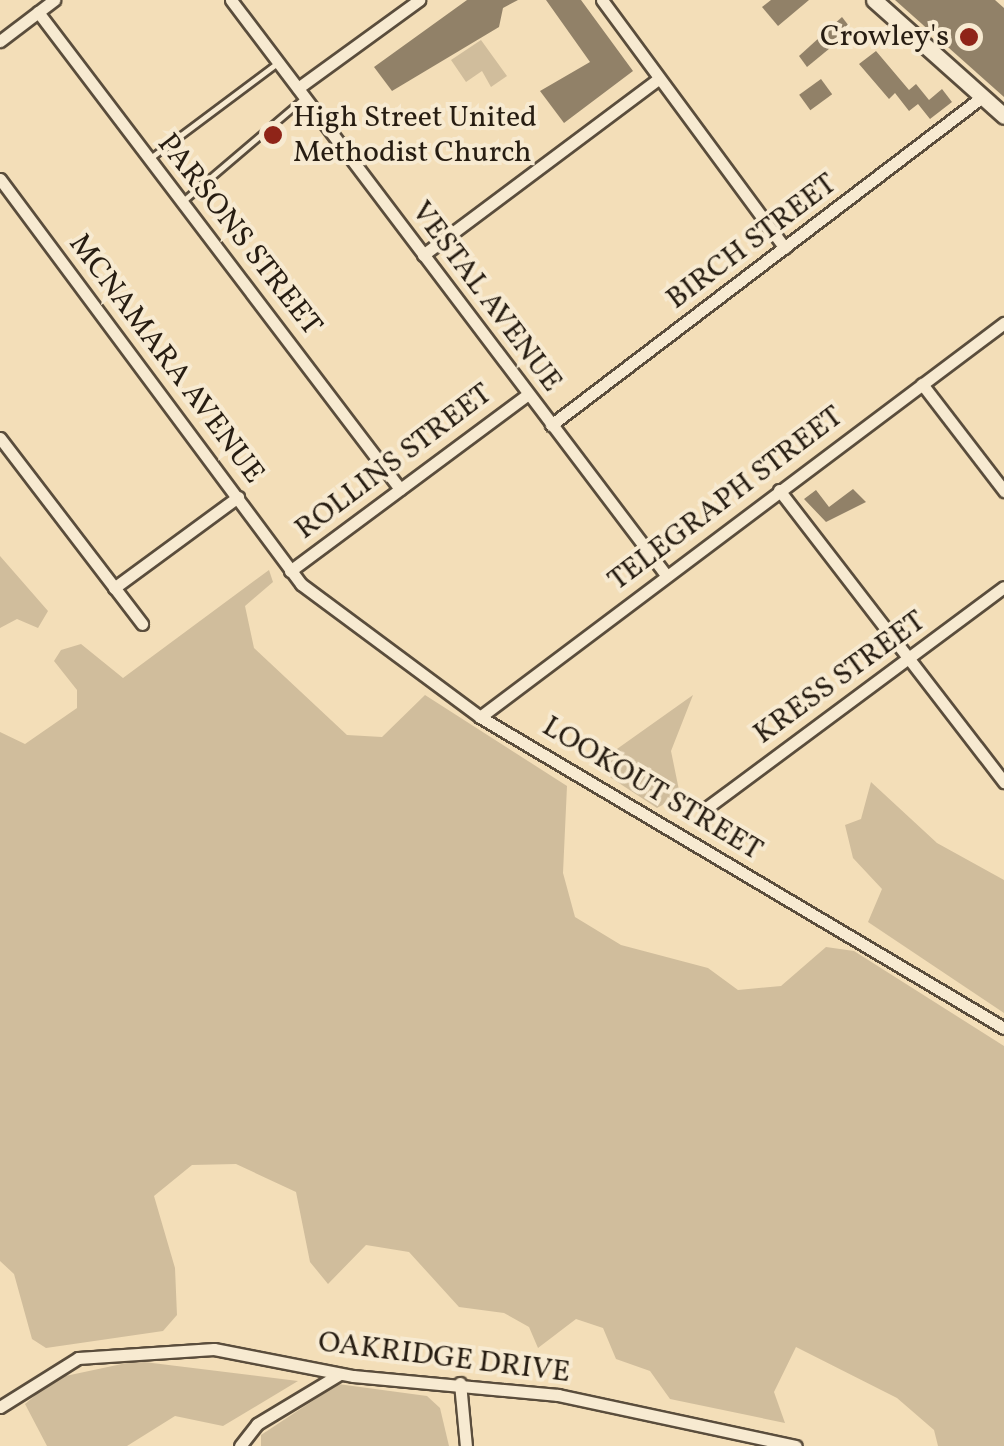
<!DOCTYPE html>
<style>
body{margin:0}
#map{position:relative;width:1004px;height:1446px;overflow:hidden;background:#f3deb8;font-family:Vollkorn,serif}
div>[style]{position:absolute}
.green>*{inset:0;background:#d0bd9c}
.building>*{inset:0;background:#918168;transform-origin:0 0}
.roads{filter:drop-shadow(2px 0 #5a4d3c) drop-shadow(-2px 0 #5a4d3c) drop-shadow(0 2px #5a4d3c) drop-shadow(0 -2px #5a4d3c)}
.service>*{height:5px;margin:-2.5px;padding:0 2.5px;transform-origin:2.5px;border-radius:2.5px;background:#f7ead1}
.minor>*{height:11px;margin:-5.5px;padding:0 5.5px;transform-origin:5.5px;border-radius:5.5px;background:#f7ead1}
.secondary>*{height:15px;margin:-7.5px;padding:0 7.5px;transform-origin:7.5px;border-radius:7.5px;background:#f7ead1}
.dots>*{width:28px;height:28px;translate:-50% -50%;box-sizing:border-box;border:5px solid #f7ead1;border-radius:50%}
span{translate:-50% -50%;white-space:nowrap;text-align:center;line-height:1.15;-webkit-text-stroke:8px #f7ead1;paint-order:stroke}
.poi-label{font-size:30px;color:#271d12}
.right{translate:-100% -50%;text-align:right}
.left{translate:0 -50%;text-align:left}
.street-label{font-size:30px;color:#271d12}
</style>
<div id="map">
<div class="green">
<div style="clip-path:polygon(481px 40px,507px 76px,491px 87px,482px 71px,466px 82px,451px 60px)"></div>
<div style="clip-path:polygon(0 556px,48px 611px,38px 628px,17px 619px,0 628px)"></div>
<div style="clip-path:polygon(269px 570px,273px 582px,245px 606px,254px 648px,347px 735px,382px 737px,425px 695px,567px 786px,563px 873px,575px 917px,621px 945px,708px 968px,738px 990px,781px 986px,826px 947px,854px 951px,1004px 1046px,1004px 1446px,938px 1446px,934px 1430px,897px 1398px,796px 1347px,774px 1392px,785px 1423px,670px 1399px,650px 1371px,616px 1359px,603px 1328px,576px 1319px,538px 1348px,529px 1327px,504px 1313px,459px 1307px,409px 1252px,366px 1245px,328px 1284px,310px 1262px,296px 1192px,236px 1164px,192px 1165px,154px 1196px,175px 1268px,177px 1315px,163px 1331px,46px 1348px,32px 1339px,14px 1274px,0 1261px,0 732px,25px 744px,77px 708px,77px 690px,54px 661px,61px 650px,81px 644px,123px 678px)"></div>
<div style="clip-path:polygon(693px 695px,671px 751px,680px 795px,657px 808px,593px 766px)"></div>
<div style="clip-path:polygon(871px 782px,937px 843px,1004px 880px,1004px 1013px,868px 922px,882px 889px,853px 858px,845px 825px,861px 819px)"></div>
<div style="clip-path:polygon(136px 1361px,298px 1381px,223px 1426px,175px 1416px,127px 1446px,47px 1446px,25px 1404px,56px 1378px)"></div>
<div style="clip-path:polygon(338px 1384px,427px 1396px,440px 1408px,449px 1446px,261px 1446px,261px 1435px)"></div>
</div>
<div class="building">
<div style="clip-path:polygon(467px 0,518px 0,503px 8px,499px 27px,392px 91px,374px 67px)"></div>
<div style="clip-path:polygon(546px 0,581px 0,633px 71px,564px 123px,540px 91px,590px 62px)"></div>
<div style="clip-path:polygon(771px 0,809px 0,778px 26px,762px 7px)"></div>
<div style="clip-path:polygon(895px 0,995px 0,1004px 8px,1004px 97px)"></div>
<div style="clip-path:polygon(842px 17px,852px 30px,807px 67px,799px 56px)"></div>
<div style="clip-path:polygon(876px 51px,909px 90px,916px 84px,929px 100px,942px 89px,952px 102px,930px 119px,918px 104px,909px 111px,895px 93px,889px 99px,859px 64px)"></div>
<div style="left:821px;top:79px;width:19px;height:27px;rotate:54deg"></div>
<div style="clip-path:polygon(853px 489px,866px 502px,826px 522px,804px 499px,816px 490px,829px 507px)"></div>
</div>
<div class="roads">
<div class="service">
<div style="left:149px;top:159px;width:159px;rotate:-36.8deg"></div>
<div style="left:183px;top:201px;width:159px;rotate:-40.4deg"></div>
</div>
<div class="minor">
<div style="left:231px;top:0;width:721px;rotate:52.89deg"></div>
<div style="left:602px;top:0;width:308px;rotate:53.6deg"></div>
<div style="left:38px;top:12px;width:599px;rotate:52.8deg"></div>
<div style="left:0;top:41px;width:68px;rotate:-37.2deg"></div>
<div style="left:298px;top:88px;width:150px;rotate:-36deg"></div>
<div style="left:0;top:179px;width:505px;rotate:53.38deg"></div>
<div style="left:301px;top:584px;width:223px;rotate:36.6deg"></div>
<div style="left:480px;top:717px;width:609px;rotate:30.69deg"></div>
<div style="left:423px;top:255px;width:294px;rotate:-36.8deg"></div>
<div style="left:922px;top:384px;width:135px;rotate:52.5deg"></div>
<div style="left:551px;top:425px;width:542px;rotate:-37.27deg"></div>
<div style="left:0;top:438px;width:234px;rotate:52.6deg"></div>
<div style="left:779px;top:490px;width:369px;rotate:52.4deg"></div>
<div style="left:290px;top:571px;width:297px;rotate:-36.6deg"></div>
<div style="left:114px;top:588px;width:154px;rotate:-36.3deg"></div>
<div style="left:480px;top:717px;width:656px;rotate:-36.94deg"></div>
<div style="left:705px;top:809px;width:372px;rotate:-36.6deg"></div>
<div style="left:460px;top:1383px;width:63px;rotate:84.6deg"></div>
<div style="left:0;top:1407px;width:92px;rotate:-32.1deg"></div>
<div style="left:78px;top:1358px;width:136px;rotate:-3.8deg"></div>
<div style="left:214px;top:1349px;width:142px;rotate:11deg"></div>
<div style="left:353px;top:1376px;width:206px;rotate:5.3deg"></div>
<div style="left:558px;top:1395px;width:243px;rotate:12.1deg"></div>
<div style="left:240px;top:1446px;width:28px;rotate:-52deg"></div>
<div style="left:257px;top:1424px;width:97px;rotate:-31.1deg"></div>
</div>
<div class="secondary">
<div style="left:874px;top:0;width:174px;rotate:41.7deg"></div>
</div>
</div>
<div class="dots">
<div style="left:969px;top:37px;background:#8f2418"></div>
<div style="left:273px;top:135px;background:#8f2418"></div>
</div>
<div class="poi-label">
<span class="right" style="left:949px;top:37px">Crowley's</span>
<span class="left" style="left:293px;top:135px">High Street United<br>Methodist Church</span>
</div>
<div class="street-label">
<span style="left:239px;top:235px;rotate:52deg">PARSONS STREET</span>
<span style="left:752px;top:242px;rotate:-37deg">BIRCH STREET</span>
<span style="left:486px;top:297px;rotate:53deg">VESTAL AVENUE</span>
<span style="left:166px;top:359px;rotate:53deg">MCNAMARA AVENUE</span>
<span style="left:394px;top:462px;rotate:-37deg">ROLLINS STREET</span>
<span style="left:726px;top:499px;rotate:-37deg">TELEGRAPH STREET</span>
<span style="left:840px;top:678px;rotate:-36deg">KRESS STREET</span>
<span style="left:652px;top:789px;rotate:31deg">LOOKOUT STREET</span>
<span style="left:444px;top:1358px;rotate:7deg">OAKRIDGE DRIVE</span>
</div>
</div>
